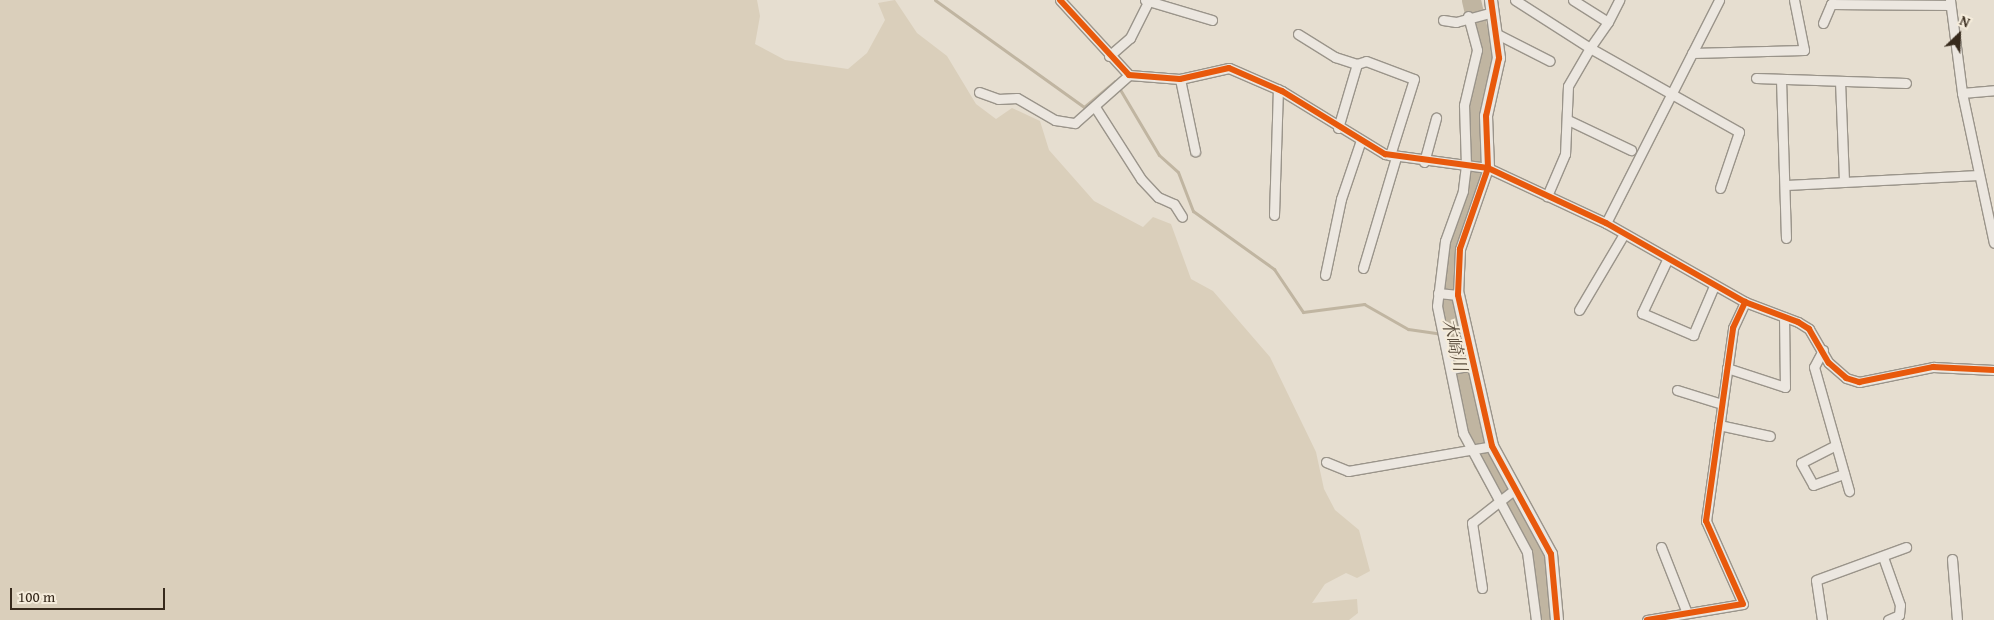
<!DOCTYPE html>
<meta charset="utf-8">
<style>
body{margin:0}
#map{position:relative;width:1994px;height:620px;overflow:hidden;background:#e6ded0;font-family:"Gentium Book Plus","Noto Serif JP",serif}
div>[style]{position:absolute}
.green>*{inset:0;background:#dacfbb}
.stream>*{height:3px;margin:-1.5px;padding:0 1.5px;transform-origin:1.5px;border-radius:1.5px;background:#c0b5a1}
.river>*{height:19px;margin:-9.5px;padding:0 9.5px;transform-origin:9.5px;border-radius:9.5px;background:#c0b5a1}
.roads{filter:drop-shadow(1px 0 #9a948a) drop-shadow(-1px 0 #9a948a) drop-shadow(0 1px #9a948a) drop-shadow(0 -1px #9a948a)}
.street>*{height:9px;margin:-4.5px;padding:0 4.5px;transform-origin:4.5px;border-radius:4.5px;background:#ece7e0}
.secondary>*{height:12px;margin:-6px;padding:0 6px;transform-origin:6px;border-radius:6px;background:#ece7e0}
.cycleway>*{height:6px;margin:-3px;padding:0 3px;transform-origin:3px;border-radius:3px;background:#e8590c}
span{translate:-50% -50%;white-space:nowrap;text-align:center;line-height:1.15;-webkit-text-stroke:4px #f5ecdb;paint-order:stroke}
.water-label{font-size:18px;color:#5b4e3e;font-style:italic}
.north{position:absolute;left:1934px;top:10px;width:50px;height:50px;-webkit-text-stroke:4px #f5ecdb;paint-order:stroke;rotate:24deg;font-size:14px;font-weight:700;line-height:20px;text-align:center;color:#372a1c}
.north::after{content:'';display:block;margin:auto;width:18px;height:22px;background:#372a1c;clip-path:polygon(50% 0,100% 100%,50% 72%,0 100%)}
.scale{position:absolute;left:10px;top:588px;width:155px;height:22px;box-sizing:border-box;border:2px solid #372a1c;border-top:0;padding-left:6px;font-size:15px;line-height:18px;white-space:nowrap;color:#372a1c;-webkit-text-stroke:4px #f5ecdb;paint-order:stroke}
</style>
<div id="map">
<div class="green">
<div style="clip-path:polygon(0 0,757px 0,760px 16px,755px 44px,785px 60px,848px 69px,867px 53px,885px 20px,878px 3px,895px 0,917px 33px,947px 56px,976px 104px,996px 119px,1012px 108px,1040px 121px,1049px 150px,1094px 201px,1143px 227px,1153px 217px,1171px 224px,1191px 279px,1213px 291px,1270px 357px,1316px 452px,1324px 489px,1335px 510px,1359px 530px,1370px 571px,1357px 578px,1346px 573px,1325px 584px,1312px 603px,1357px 599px,1358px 613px,1349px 620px,0 620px)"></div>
</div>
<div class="stream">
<div style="left:935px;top:0;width:183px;rotate:35.7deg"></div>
<div style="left:1084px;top:107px;width:40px;rotate:-40deg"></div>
<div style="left:1115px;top:81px;width:86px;rotate:59.3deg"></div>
<div style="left:1159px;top:155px;width:25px;rotate:42deg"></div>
<div style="left:1178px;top:172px;width:42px;rotate:69deg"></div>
<div style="left:1193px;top:211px;width:100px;rotate:35.6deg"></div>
<div style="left:1274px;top:269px;width:52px;rotate:56deg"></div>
<div style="left:1303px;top:312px;width:62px;rotate:-7.5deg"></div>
<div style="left:1364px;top:304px;width:51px;rotate:29.6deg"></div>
<div style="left:1408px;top:329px;width:42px;rotate:8.1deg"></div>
</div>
<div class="river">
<div style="left:1471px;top:0;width:57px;rotate:76.9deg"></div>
<div style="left:1484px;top:56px;width:56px;rotate:101.3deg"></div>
<div style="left:1473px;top:111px;width:64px;rotate:88.2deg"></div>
<div style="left:1475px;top:175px;width:73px;rotate:108.4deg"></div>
<div style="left:1452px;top:244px;width:68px;rotate:95.9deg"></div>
<div style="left:1445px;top:312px;width:154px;rotate:76.1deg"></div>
<div style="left:1482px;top:461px;width:112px;rotate:61.1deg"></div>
<div style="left:1536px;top:559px;width:62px;rotate:82.5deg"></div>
</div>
<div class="roads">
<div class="street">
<div style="left:1060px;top:0;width:102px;rotate:47.4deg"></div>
<div style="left:1129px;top:75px;width:51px;rotate:4.5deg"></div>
<div style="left:1180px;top:79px;width:50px;rotate:-12.7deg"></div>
<div style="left:1229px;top:68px;width:58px;rotate:23.5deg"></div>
<div style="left:1282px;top:91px;width:121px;rotate:31.5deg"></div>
<div style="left:1385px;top:154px;width:104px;rotate:7.7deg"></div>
<div style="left:1488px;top:168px;width:130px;rotate:25deg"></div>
<div style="left:1606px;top:223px;width:160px;rotate:29.6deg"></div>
<div style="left:1745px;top:302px;width:57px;rotate:20.7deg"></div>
<div style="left:1798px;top:322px;width:13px;rotate:32deg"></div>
<div style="left:1809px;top:329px;width:39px;rotate:60deg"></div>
<div style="left:1829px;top:363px;width:23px;rotate:41deg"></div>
<div style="left:1846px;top:378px;width:14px;rotate:17deg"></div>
<div style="left:1859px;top:382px;width:76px;rotate:-11.5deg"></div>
<div style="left:1933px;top:367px;width:61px;rotate:2.8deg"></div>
<div style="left:1145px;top:0;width:70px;rotate:16.6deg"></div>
<div style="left:1515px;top:0;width:89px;rotate:32.6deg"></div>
<div style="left:1590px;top:48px;width:44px;rotate:120.1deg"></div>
<div style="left:1568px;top:86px;width:68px;rotate:92.5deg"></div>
<div style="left:1565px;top:154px;width:46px;rotate:113.2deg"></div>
<div style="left:1573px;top:0;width:41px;rotate:32.2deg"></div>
<div style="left:1608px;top:22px;width:32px;rotate:125deg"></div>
<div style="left:1590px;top:48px;width:171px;rotate:29.4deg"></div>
<div style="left:1739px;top:132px;width:59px;rotate:108.7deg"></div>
<div style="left:1950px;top:0;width:94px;rotate:82.6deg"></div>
<div style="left:1962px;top:93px;width:153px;rotate:78deg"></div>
<div style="left:1468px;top:16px;width:35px;rotate:75deg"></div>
<div style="left:1477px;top:50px;width:57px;rotate:103.3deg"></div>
<div style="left:1464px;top:105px;width:60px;rotate:88.1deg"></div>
<div style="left:1466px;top:165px;width:26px;rotate:97deg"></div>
<div style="left:1463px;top:191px;width:53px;rotate:109.8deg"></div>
<div style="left:1445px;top:241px;width:65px;rotate:97deg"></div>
<div style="left:1437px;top:306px;width:130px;rotate:78.4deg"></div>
<div style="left:1463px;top:433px;width:135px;rotate:61.7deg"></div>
<div style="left:1527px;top:552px;width:69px;rotate:82.5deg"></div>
<div style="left:1443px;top:20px;width:13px;rotate:9deg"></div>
<div style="left:1456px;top:22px;width:38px;rotate:-15deg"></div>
<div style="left:1608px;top:22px;width:25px;rotate:-63deg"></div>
<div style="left:1823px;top:23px;width:21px;rotate:-67deg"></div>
<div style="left:1831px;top:4px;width:119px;rotate:0.5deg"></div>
<div style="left:1298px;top:34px;width:44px;rotate:31.9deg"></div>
<div style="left:1335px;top:57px;width:23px;rotate:18deg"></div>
<div style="left:1357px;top:64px;width:9px;rotate:-18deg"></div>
<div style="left:1366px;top:61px;width:51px;rotate:20.6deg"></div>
<div style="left:1414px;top:79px;width:80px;rotate:107.5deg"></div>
<div style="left:1497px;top:34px;width:59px;rotate:27deg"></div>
<div style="left:1692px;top:53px;width:112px;rotate:-1.5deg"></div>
<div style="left:1804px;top:50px;width:51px;rotate:-101.3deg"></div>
<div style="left:1109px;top:56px;width:28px;rotate:-41deg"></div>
<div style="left:1130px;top:38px;width:40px;rotate:-63.4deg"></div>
<div style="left:1756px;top:78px;width:150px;rotate:1.9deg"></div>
<div style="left:1180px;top:79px;width:74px;rotate:78.2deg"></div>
<div style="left:1781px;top:79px;width:159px;rotate:88.2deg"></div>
<div style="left:1840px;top:81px;width:101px;rotate:87.7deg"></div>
<div style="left:979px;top:92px;width:20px;rotate:20deg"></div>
<div style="left:998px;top:99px;width:19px;rotate:-3deg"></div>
<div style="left:1017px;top:98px;width:44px;rotate:30.1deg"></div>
<div style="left:1055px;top:120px;width:20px;rotate:9deg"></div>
<div style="left:1075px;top:123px;width:72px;rotate:-41.6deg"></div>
<div style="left:1962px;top:93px;width:32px;rotate:-5deg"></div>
<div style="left:1095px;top:107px;width:85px;rotate:57.4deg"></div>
<div style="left:1141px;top:179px;width:25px;rotate:47deg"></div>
<div style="left:1158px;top:197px;width:17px;rotate:24deg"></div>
<div style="left:1174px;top:204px;width:15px;rotate:58deg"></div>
<div style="left:1568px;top:120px;width:70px;rotate:25.5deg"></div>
<div style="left:1338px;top:128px;width:67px;rotate:-73.5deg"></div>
<div style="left:1424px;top:162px;width:46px;rotate:-74.7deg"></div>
<div style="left:1786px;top:185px;width:193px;rotate:-3deg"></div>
<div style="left:1274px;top:215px;width:126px;rotate:-88.2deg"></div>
<div style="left:1606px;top:223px;width:250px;rotate:-63.1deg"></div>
<div style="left:1667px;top:260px;width:59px;rotate:115.3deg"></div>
<div style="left:1642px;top:313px;width:56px;rotate:23.3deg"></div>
<div style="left:1693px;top:335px;width:53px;rotate:-66.8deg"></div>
<div style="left:1363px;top:268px;width:116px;rotate:-73.4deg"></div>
<div style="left:1325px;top:275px;width:78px;rotate:-78.1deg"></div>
<div style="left:1341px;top:199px;width:59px;rotate:-71.3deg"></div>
<div style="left:1438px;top:293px;width:20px;rotate:6deg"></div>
<div style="left:1458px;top:295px;width:46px;rotate:-87.5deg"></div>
<div style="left:1460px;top:249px;width:86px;rotate:-70.9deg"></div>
<div style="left:1579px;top:310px;width:88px;rotate:-59.4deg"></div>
<div style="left:1823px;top:350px;width:19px;rotate:118deg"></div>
<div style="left:1814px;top:367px;width:129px;rotate:74.2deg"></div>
<div style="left:1727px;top:368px;width:61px;rotate:18.1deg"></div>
<div style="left:1785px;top:387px;width:70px;rotate:-90.8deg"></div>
<div style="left:1451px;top:369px;width:23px;rotate:-10deg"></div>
<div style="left:1677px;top:390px;width:47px;rotate:17.3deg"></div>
<div style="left:1719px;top:425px;width:52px;rotate:12.2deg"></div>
<div style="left:1836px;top:445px;width:39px;rotate:153deg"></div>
<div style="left:1801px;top:463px;width:25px;rotate:61deg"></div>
<div style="left:1813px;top:485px;width:33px;rotate:-20deg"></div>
<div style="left:1326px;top:462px;width:24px;rotate:22deg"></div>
<div style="left:1348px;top:471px;width:146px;rotate:-9.8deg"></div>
<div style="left:1661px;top:547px;width:71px;rotate:68.5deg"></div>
<div style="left:1883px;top:557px;width:51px;rotate:70.5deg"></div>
<div style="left:1900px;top:605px;width:10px;rotate:96deg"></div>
<div style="left:1899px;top:615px;width:12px;rotate:156deg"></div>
<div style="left:1952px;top:559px;width:61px;rotate:85.3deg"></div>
<div style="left:1482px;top:588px;width:66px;rotate:-98.7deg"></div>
<div style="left:1472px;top:523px;width:55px;rotate:-38.3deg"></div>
<div style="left:1647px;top:620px;width:97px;rotate:-9.5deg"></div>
<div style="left:1743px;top:604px;width:91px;rotate:-114deg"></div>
<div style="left:1706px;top:521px;width:195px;rotate:-82deg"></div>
<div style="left:1733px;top:328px;width:29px;rotate:-65deg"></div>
<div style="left:1822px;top:620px;width:40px;rotate:-98.5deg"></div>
<div style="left:1816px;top:580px;width:96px;rotate:-20.1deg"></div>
</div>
<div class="secondary">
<div style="left:1488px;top:168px;width:52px;rotate:-92.2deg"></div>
<div style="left:1486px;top:116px;width:59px;rotate:-77.4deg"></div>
<div style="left:1499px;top:58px;width:59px;rotate:-97.9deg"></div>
<div style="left:1458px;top:295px;width:155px;rotate:77.3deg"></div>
<div style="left:1492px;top:446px;width:123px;rotate:61.4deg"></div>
<div style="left:1551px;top:554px;width:66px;rotate:84.8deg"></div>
</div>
</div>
<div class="cycleway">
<div style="left:1060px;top:0;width:102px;rotate:47.4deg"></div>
<div style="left:1129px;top:75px;width:51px;rotate:4.5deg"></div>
<div style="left:1180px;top:79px;width:50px;rotate:-12.7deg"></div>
<div style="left:1229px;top:68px;width:58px;rotate:23.5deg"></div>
<div style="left:1282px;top:91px;width:121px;rotate:31.5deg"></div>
<div style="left:1385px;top:154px;width:104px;rotate:7.7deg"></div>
<div style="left:1488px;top:168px;width:130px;rotate:25deg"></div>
<div style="left:1606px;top:223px;width:160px;rotate:29.6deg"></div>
<div style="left:1745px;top:302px;width:57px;rotate:20.7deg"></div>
<div style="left:1798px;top:322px;width:13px;rotate:32deg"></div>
<div style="left:1809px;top:329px;width:39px;rotate:60deg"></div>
<div style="left:1829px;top:363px;width:23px;rotate:41deg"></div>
<div style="left:1846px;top:378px;width:14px;rotate:17deg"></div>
<div style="left:1859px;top:382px;width:76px;rotate:-11.5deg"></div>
<div style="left:1933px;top:367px;width:61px;rotate:2.8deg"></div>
<div style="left:1491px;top:0;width:59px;rotate:82.1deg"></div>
<div style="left:1499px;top:58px;width:59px;rotate:102.6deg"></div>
<div style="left:1486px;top:116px;width:52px;rotate:87.8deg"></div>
<div style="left:1488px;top:168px;width:86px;rotate:109.1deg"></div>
<div style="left:1460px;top:249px;width:46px;rotate:92.5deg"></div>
<div style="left:1458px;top:295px;width:155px;rotate:77.3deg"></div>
<div style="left:1492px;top:446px;width:123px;rotate:61.4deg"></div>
<div style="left:1551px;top:554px;width:66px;rotate:84.8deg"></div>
<div style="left:1647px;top:620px;width:97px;rotate:-9.5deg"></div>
<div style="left:1743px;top:604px;width:91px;rotate:-114deg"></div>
<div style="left:1706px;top:521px;width:195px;rotate:-82deg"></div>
<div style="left:1733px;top:328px;width:29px;rotate:-65deg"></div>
</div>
<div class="water-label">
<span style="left:1454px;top:345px;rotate:76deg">木崎川</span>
</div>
<div class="north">N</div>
<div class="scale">100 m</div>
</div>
